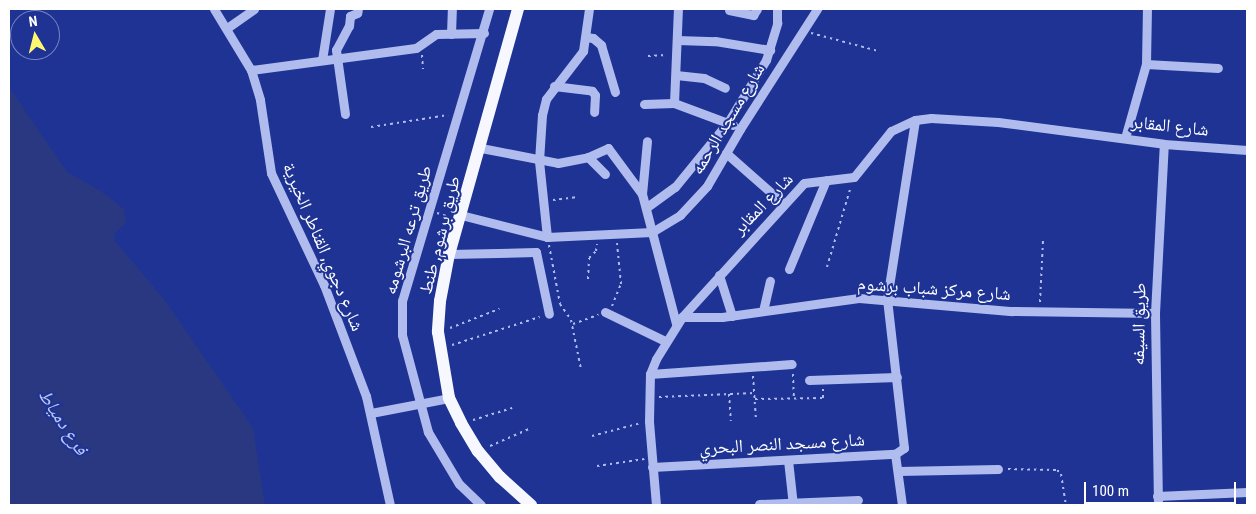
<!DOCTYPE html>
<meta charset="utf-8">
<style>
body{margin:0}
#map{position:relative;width:1256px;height:514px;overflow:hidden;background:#1e3393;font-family:"Roboto Condensed","Noto Naskh Arabic",sans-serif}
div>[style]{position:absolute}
.water>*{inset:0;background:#293881}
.path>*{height:2px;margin-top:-1px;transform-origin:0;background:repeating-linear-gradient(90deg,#b0bcee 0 2.5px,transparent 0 6.5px)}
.minor>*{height:9px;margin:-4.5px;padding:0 4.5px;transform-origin:4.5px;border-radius:4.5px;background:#b0bcee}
.major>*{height:12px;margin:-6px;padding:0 6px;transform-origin:6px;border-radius:6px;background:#f7f8ff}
span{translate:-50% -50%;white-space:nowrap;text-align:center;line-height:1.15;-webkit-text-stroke:4px #1e3393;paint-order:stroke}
.street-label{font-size:18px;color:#fff}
.water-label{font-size:19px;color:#bcc7f5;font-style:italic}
.frame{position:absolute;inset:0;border:10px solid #fff;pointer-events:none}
.north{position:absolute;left:10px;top:10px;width:50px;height:50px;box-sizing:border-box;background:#1e3393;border:1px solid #7885be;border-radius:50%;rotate:352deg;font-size:14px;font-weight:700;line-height:20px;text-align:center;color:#fff}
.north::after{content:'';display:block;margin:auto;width:18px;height:22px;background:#fdf86f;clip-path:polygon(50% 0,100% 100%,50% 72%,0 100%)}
.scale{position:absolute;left:1084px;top:482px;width:152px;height:22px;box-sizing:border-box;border:2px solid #fff;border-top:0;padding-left:6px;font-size:15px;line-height:18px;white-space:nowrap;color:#fff;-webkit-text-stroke:4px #1e3393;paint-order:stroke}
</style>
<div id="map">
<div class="water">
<div style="clip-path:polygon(9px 87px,67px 172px,101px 191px,124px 209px,126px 223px,115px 233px,114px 240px,164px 299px,253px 428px,265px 505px,9px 505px)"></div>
</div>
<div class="path">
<div style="left:811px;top:33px;width:69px;rotate:15deg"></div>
<div style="left:422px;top:55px;width:14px;rotate:86deg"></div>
<div style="left:648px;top:56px;width:18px;rotate:-3deg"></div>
<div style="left:371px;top:127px;width:78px;rotate:-8.9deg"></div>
<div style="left:553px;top:200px;width:25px;rotate:-7deg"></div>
<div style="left:437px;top:213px;width:13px;rotate:18deg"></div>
<div style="left:549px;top:245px;width:60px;rotate:79.4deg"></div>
<div style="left:560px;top:304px;width:19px;rotate:55deg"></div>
<div style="left:571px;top:320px;width:50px;rotate:78.5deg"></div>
<div style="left:827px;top:267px;width:84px;rotate:-73.5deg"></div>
<div style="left:588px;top:279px;width:21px;rotate:-87deg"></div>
<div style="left:589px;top:258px;width:10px;rotate:-45deg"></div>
<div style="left:596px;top:251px;width:7px;rotate:-82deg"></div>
<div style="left:1040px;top:302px;width:61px;rotate:-87.2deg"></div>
<div style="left:612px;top:306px;width:24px;rotate:-68deg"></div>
<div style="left:621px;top:284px;width:41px;rotate:-95.6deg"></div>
<div style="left:573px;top:324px;width:27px;rotate:-20deg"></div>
<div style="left:450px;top:328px;width:53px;rotate:-21.2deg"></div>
<div style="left:452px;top:345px;width:92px;rotate:-17.7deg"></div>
<div style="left:793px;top:374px;width:25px;rotate:88deg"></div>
<div style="left:753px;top:376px;width:44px;rotate:86.1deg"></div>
<div style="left:729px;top:394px;width:27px;rotate:86deg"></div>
<div style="left:659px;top:397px;width:96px;rotate:-2.4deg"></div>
<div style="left:755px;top:399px;width:68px;rotate:-0.8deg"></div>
<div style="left:823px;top:398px;width:10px;rotate:-90deg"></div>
<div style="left:473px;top:420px;width:41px;rotate:-17.1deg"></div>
<div style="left:592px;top:436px;width:51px;rotate:-14.9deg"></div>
<div style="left:490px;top:446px;width:43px;rotate:-23.6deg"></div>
<div style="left:597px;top:466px;width:48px;rotate:-8.5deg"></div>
<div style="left:1008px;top:469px;width:49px;rotate:1.2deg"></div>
<div style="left:1057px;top:470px;width:6px;rotate:45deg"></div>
<div style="left:1061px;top:474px;width:31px;rotate:81deg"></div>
</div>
<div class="minor">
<div style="left:214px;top:9px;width:71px;rotate:58.8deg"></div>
<div style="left:251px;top:70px;width:31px;rotate:73deg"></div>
<div style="left:260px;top:100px;width:74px;rotate:81.4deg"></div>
<div style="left:271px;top:173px;width:124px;rotate:64.7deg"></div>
<div style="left:324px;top:285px;width:119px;rotate:69.3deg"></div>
<div style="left:366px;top:396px;width:112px;rotate:77.6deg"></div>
<div style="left:729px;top:10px;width:25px;rotate:12deg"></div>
<div style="left:753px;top:15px;width:7px;rotate:-56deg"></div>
<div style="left:227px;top:28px;width:33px;rotate:-35deg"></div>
<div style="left:451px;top:34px;width:25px;rotate:-88deg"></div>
<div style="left:586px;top:37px;width:7px;rotate:8deg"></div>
<div style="left:593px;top:38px;width:11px;rotate:41deg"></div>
<div style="left:601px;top:45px;width:49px;rotate:73.4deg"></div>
<div style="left:677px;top:40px;width:38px;rotate:2deg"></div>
<div style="left:715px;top:41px;width:56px;rotate:9.3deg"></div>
<div style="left:322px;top:60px;width:52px;rotate:-81.1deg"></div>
<div style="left:1146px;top:64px;width:72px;rotate:3.2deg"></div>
<div style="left:251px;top:70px;width:166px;rotate:-7.6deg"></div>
<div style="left:416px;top:48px;width:24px;rotate:-35deg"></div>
<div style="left:436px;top:34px;width:48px;rotate:-1.2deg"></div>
<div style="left:676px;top:75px;width:28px;rotate:6deg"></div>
<div style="left:704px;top:78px;width:23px;rotate:25deg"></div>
<div style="left:554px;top:86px;width:38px;rotate:7deg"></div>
<div style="left:592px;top:91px;width:5px;rotate:53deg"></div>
<div style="left:595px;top:95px;width:17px;rotate:93deg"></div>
<div style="left:674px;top:103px;width:94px;rotate:-87.6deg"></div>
<div style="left:644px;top:104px;width:30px;rotate:-2deg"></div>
<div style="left:674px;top:103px;width:63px;rotate:20.4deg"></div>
<div style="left:345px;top:114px;width:65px;rotate:-98deg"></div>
<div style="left:336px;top:50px;width:27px;rotate:-62deg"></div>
<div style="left:349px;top:26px;width:10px;rotate:-84deg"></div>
<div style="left:350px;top:16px;width:8px;rotate:-23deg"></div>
<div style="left:357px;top:13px;width:4px;rotate:-76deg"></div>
<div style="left:1125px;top:138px;width:77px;rotate:-74.2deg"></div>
<div style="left:1146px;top:64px;width:55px;rotate:-89deg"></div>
<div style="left:481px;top:148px;width:78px;rotate:11deg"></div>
<div style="left:558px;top:163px;width:31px;rotate:-11deg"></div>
<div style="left:588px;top:157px;width:22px;rotate:-24deg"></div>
<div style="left:608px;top:148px;width:57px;rotate:53.5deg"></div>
<div style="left:642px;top:194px;width:134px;rotate:75.3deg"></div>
<div style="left:726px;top:153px;width:76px;rotate:41.3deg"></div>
<div style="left:588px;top:157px;width:24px;rotate:45deg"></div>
<div style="left:642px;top:194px;width:53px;rotate:-84.6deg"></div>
<div style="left:647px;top:207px;width:34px;rotate:-36deg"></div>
<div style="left:675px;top:187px;width:84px;rotate:-50.8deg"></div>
<div style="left:728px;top:122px;width:73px;rotate:-58.5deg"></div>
<div style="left:766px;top:60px;width:39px;rotate:-73deg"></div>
<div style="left:777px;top:23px;width:14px;rotate:-90deg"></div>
<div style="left:461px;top:215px;width:89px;rotate:14.3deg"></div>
<div style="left:547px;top:237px;width:105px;rotate:-2.7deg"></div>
<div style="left:652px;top:232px;width:33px;rotate:-31deg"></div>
<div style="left:680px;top:215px;width:40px;rotate:-47deg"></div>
<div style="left:707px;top:186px;width:66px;rotate:-59.9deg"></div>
<div style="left:740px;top:129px;width:143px;rotate:-57.3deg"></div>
<div style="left:547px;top:237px;width:76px;rotate:-96deg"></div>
<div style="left:539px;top:161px;width:46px;rotate:-86.3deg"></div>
<div style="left:542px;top:115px;width:16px;rotate:-76deg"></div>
<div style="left:546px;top:99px;width:61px;rotate:-52.4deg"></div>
<div style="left:583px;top:51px;width:42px;rotate:-81.9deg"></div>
<div style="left:449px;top:254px;width:87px;rotate:-1.3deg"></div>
<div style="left:536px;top:252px;width:63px;rotate:78.2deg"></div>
<div style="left:789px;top:269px;width:96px;rotate:-67.4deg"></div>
<div style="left:719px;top:275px;width:43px;rotate:72.4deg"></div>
<div style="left:763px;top:311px;width:31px;rotate:-77deg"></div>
<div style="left:605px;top:312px;width:67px;rotate:25.8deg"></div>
<div style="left:682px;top:317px;width:40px"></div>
<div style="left:722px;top:317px;width:138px;rotate:-7.9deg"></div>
<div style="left:859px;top:298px;width:154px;rotate:4.9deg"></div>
<div style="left:1012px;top:311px;width:143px;rotate:0.8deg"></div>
<div style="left:650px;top:374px;width:142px;rotate:-4deg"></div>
<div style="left:809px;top:380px;width:88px;rotate:-2deg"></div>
<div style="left:371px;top:413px;width:79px;rotate:-10.9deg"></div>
<div style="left:895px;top:454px;width:51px;rotate:82.2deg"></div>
<div style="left:788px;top:460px;width:45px;rotate:83.7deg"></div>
<div style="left:652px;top:467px;width:243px;rotate:-3.1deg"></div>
<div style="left:895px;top:454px;width:11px;rotate:-34deg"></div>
<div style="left:904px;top:448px;width:150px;rotate:-96.5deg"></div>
<div style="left:887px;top:299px;width:181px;rotate:-81.1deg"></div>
<div style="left:898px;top:471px;width:100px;rotate:-1.1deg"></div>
<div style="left:1157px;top:496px;width:90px;rotate:-2.5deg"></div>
<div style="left:759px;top:504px;width:99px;rotate:-2.3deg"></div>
<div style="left:481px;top:505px;width:30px;rotate:-136deg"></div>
<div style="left:459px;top:484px;width:61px;rotate:-120.8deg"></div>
<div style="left:428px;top:432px;width:100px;rotate:-105deg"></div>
<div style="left:402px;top:335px;width:34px;rotate:-90deg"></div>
<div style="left:402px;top:301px;width:305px;rotate:-73.4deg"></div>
<div style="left:656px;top:505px;width:84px;rotate:-94.8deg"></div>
<div style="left:649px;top:421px;width:47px;rotate:-88.8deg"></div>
<div style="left:650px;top:374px;width:16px;rotate:-68deg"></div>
<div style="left:656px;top:359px;width:49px;rotate:-58.2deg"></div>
<div style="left:682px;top:317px;width:181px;rotate:-47.7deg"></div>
<div style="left:804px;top:183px;width:50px;rotate:-6.8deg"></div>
<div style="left:854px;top:177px;width:59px;rotate:-51.2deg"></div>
<div style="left:891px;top:131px;width:26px;rotate:-25deg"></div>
<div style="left:915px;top:120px;width:16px;rotate:-7deg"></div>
<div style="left:931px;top:118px;width:67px;rotate:3.4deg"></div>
<div style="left:998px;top:122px;width:167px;rotate:7.5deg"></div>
<div style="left:1164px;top:144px;width:83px;rotate:4.1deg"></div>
<div style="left:1158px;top:505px;width:192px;rotate:-90.9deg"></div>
<div style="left:1155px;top:313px;width:169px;rotate:-87deg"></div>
</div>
<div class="major">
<div style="left:518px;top:9px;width:255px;rotate:105.7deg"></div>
<div style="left:449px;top:254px;width:48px;rotate:100.8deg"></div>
<div style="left:440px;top:301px;width:31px;rotate:94deg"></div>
<div style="left:438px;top:332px;width:67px;rotate:80.5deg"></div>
<div style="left:449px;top:398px;width:28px;rotate:64deg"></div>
<div style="left:461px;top:423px;width:33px;rotate:59deg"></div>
<div style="left:478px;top:451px;width:34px;rotate:50deg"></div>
<div style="left:500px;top:477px;width:42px;rotate:42.1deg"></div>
</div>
<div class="street-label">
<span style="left:728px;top:119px;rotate:-59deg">شارع مسجد الرحمه</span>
<span style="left:1170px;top:126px;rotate:6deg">شارع المقابر</span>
<span style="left:763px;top:204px;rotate:-46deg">شارع المقابر</span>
<span style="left:408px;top:230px;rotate:-74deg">طريق ترعه البرشومه</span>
<span style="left:440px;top:235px;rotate:-76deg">طريق برشوم, طنط</span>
<span style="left:323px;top:247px;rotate:67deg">شارع دجوي, القناطر الخيرية</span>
<span style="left:934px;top:289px;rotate:4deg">شارع مركز شباب برشوم</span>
<span style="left:1139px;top:324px;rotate:-89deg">طريق السيفه</span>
<span style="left:782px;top:444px;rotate:-3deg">شارع مسجد النصر البحري</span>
</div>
<div class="water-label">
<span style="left:63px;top:422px;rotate:57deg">فرع دمياط</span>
</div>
<div class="frame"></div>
<div class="north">N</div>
<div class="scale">100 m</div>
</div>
